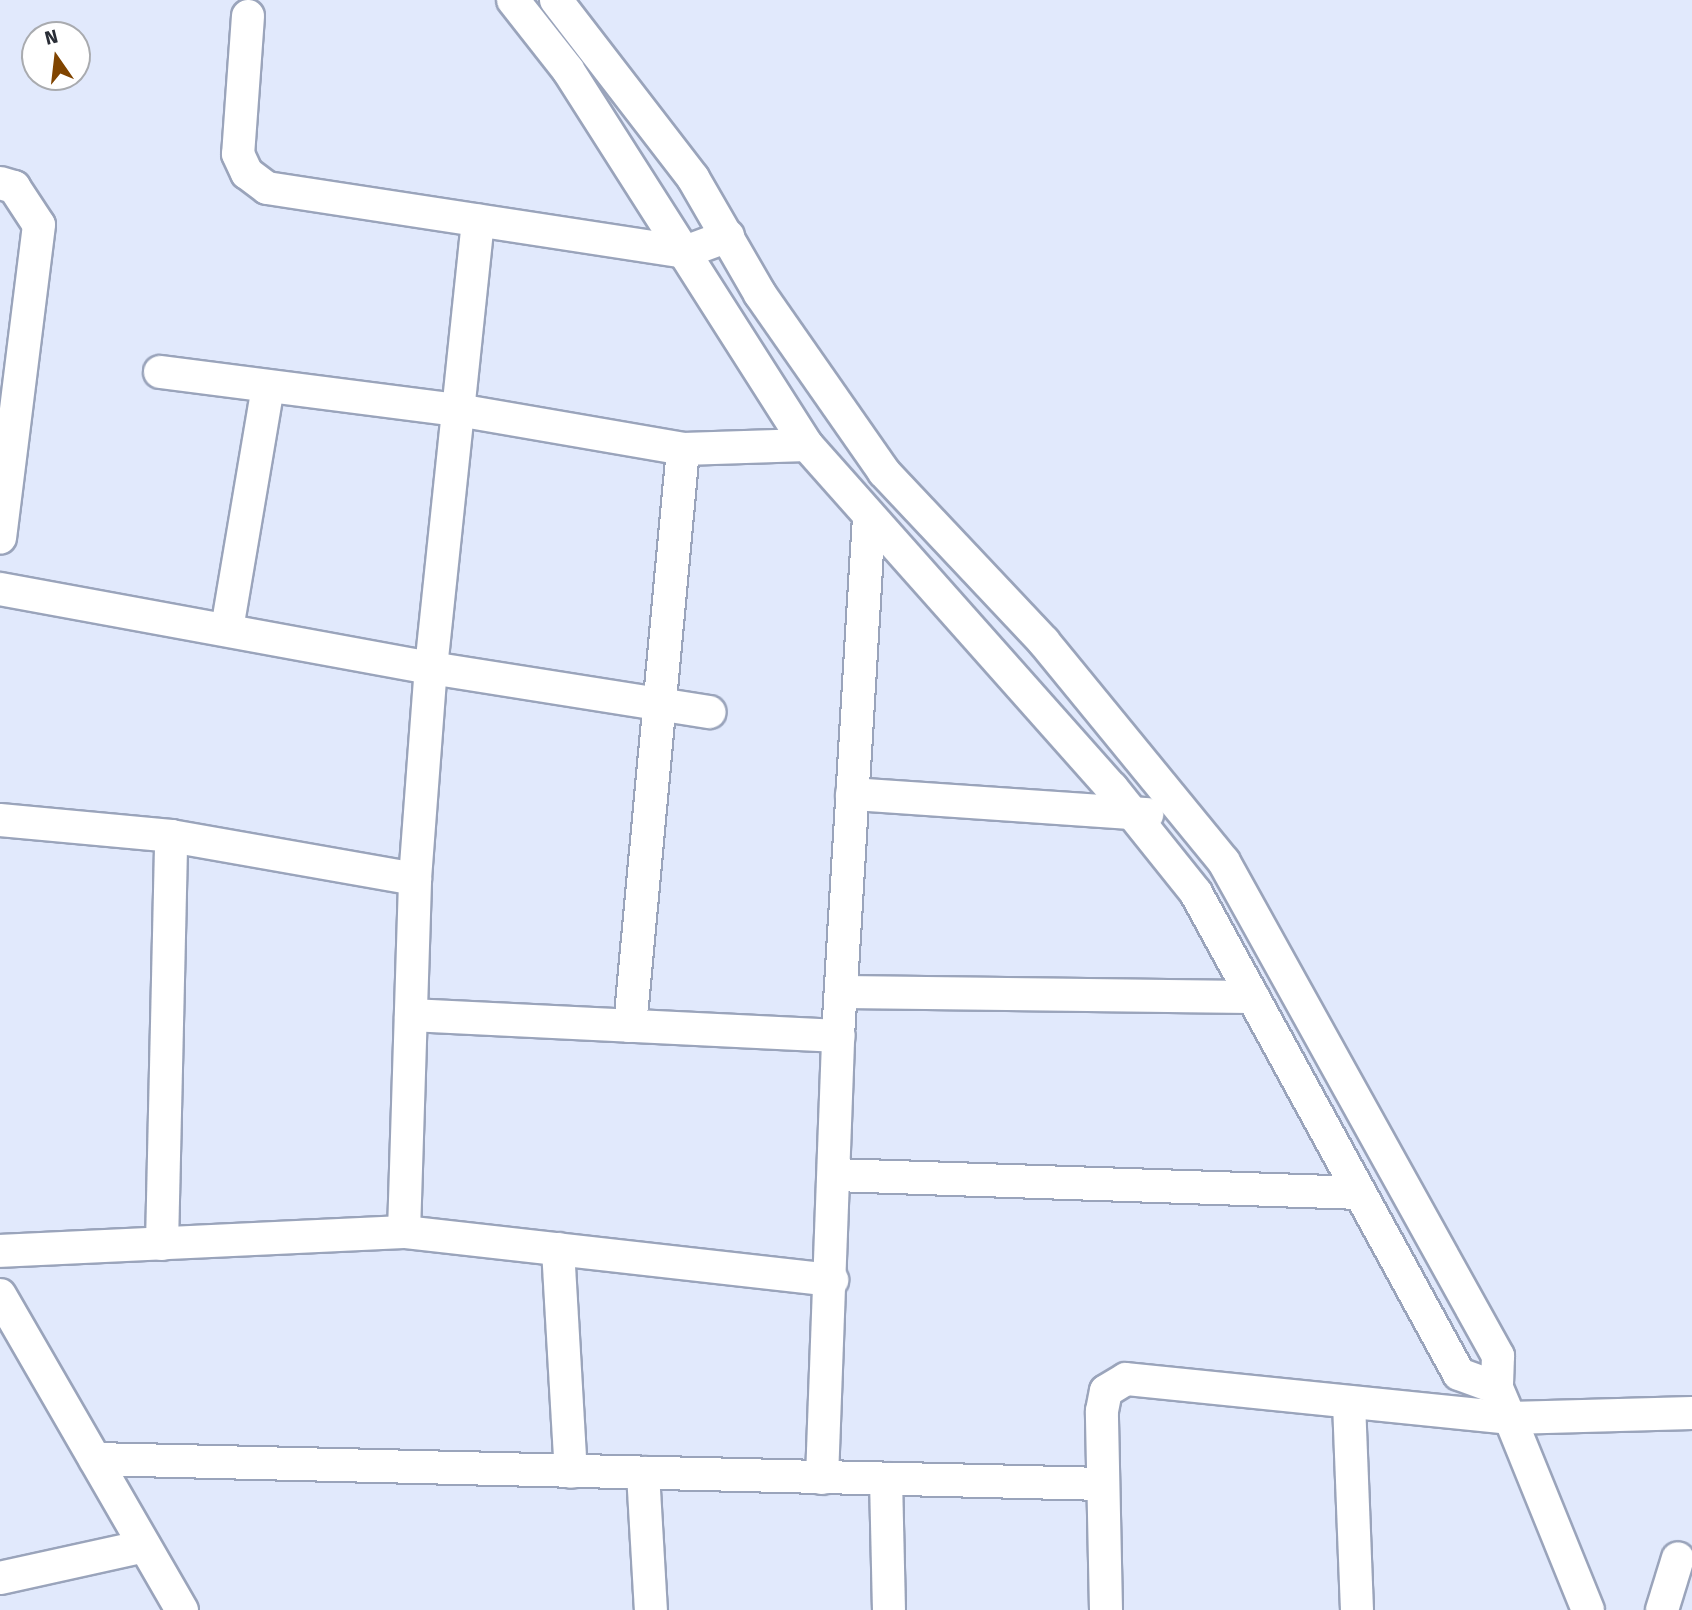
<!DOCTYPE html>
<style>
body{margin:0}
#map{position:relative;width:1692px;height:1610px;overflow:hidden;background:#e1e9fc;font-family:"Fira Sans",sans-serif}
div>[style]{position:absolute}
.roads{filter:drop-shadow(2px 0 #9aa4bb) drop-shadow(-2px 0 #9aa4bb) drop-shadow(0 2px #9aa4bb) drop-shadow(0 -2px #9aa4bb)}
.minor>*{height:32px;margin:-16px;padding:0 16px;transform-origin:16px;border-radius:16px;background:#fff}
span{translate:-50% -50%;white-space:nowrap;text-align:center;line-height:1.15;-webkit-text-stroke:5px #fff;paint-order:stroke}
.north{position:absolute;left:21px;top:21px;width:70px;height:70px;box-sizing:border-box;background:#fff;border:2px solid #a9abaf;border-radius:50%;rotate:346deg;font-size:19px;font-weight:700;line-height:28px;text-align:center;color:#292d36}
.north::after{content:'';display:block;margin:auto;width:24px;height:32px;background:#804400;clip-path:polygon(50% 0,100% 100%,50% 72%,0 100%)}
</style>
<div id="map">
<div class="roads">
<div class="minor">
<div style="left:513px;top:0;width:89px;rotate:51.8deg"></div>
<div style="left:568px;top:70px;width:445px;rotate:57.5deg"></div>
<div style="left:807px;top:445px;width:459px;rotate:48.4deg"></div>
<div style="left:1112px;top:788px;width:134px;rotate:51.3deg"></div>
<div style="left:1196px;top:893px;width:548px;rotate:61.33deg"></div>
<div style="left:1459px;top:1374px;width:40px;rotate:20.2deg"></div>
<div style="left:556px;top:0;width:225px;rotate:52.4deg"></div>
<div style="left:693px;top:178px;width:134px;rotate:60deg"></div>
<div style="left:760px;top:294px;width:217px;rotate:55.1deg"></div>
<div style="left:884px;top:472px;width:233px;rotate:46.7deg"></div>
<div style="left:1044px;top:642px;width:284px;rotate:50.7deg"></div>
<div style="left:1224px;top:862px;width:565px;rotate:60.98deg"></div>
<div style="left:1498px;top:1356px;width:32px;rotate:92deg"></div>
<div style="left:1497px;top:1388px;width:33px;rotate:67deg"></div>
<div style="left:1510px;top:1418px;width:182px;rotate:-1.6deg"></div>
<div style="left:248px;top:16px;width:138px;rotate:94.1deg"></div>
<div style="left:238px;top:154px;width:21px;rotate:65deg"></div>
<div style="left:247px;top:173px;width:25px;rotate:37deg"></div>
<div style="left:267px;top:188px;width:423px;rotate:8.7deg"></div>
<div style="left:685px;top:252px;width:46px;rotate:-20.4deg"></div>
<div style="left:0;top:183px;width:15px;rotate:16deg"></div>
<div style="left:14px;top:187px;width:45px;rotate:56.7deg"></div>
<div style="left:39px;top:225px;width:315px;rotate:97.1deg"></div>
<div style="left:160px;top:372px;width:300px;rotate:7.3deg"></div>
<div style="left:458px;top:410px;width:228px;rotate:9.8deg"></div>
<div style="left:683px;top:449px;width:124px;rotate:-1.8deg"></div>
<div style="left:0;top:589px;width:438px;rotate:10.4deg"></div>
<div style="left:431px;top:668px;width:282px;rotate:9deg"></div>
<div style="left:227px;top:629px;width:246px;rotate:-80.4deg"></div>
<div style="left:852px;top:794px;width:296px;rotate:3.9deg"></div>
<div style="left:0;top:820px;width:172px;rotate:5.3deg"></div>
<div style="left:171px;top:836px;width:248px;rotate:10deg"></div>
<div style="left:841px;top:992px;width:412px;rotate:0.7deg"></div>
<div style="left:411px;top:1015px;width:428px;rotate:2.8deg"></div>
<div style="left:630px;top:1026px;width:579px;rotate:-84.75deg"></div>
<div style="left:835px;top:1175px;width:525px;rotate:1.96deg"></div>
<div style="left:404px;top:1232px;width:353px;rotate:-88.2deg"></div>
<div style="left:415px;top:879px;width:212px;rotate:-85.7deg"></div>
<div style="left:431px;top:668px;width:450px;rotate:-84deg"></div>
<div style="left:162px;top:1244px;width:408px;rotate:-88.7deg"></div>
<div style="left:558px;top:1249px;width:223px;rotate:86.7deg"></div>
<div style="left:0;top:1251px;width:404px;rotate:-2.7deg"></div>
<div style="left:404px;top:1232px;width:431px;rotate:6.4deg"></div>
<div style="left:0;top:1295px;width:364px;rotate:60deg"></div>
<div style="left:1349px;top:1402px;width:208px;rotate:87.8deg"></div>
<div style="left:95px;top:1459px;width:1008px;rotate:1.42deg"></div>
<div style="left:643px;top:1473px;width:137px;rotate:86.7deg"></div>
<div style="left:822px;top:1478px;width:442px;rotate:-87.9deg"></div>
<div style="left:838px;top:1036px;width:520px;rotate:-86.58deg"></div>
<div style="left:886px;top:1479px;width:131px;rotate:88.7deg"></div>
<div style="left:0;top:1578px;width:148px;rotate:-12.4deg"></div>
<div style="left:1106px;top:1610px;width:199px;rotate:-91.2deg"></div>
<div style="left:1102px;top:1411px;width:20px;rotate:-79deg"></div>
<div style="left:1106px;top:1391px;width:23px;rotate:-31deg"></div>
<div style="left:1126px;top:1379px;width:386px;rotate:5.8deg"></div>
<div style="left:1510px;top:1418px;width:207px;rotate:67.9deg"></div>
<div style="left:1662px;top:1610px;width:54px;rotate:-72.9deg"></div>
</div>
</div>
<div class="north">N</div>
</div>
